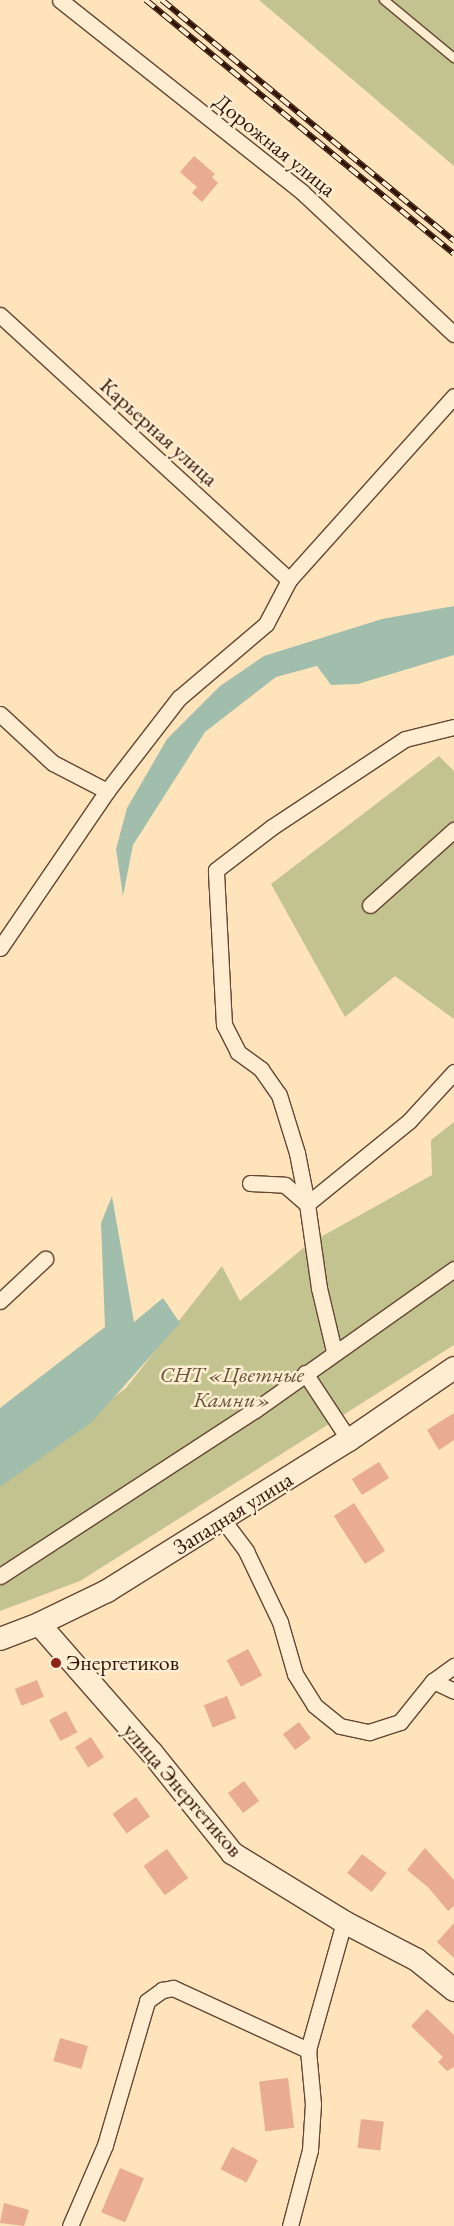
<!DOCTYPE html>
<meta charset="utf-8">
<style>
body{margin:0}
#map{position:relative;width:454px;height:2226px;overflow:hidden;background:#ffe3ba;font-family:"EB Garamond",serif}
div>[style]{position:absolute}
.green>*{inset:0;background:#c2c38e}
.water>*{inset:0;background:#a1beac}
.building>*{inset:0;background:#e9ab92;transform-origin:0 0}
.roads{filter:drop-shadow(1px 0 #644733) drop-shadow(-1px 0 #644733) drop-shadow(0 1px #644733) drop-shadow(0 -1px #644733)}
.lane>*{height:8px;margin:-4px;padding:0 4px;transform-origin:4px;border-radius:4px;background:#ffedd2}
.street>*{height:15px;margin:-7.5px;padding:0 7.5px;transform-origin:7.5px;border-radius:7.5px;background:#ffedd2}
.secondary>*{height:22px;margin:-11px;padding:0 11px;transform-origin:11px;border-radius:11px;background:#ffedd2}
.rail>*{height:5.5px;margin-top:-2.75px;transform-origin:0;background:repeating-linear-gradient(90deg,#ffedd2 0 11px,#311306 0 22px);box-sizing:border-box;border-block:1px solid #311306}
.dots>*{width:14px;height:14px;translate:-50% -50%;box-sizing:border-box;border:2px solid #ffedd2;border-radius:50%}
span{translate:-50% -50%;white-space:nowrap;text-align:center;line-height:1.15;-webkit-text-stroke:5px #ffedd2;paint-order:stroke}
.street-label{font-size:22px;color:#311306}
.park-label{font-size:22px;color:#645136;font-style:italic}
.poi-label{font-size:22px;color:#311306}
.left{translate:0 -50%;text-align:left}
</style>
<div id="map">
<div class="green">
<div style="clip-path:polygon(259px 0,454px 0,454px 166px)"></div>
<div style="clip-path:polygon(439px 756px,454px 771px,454px 1019px,395px 976px,345px 1017px,271px 884px)"></div>
<div style="clip-path:polygon(454px 1122px,454px 1345px,80px 1581px,0 1611px,0 1482px,126px 1388px,222px 1266px,240px 1301px,308px 1244px,432px 1175px,431px 1140px)"></div>
</div>
<div class="water">
<div style="clip-path:polygon(454px 606px,454px 655px,358px 684px,331px 685px,317px 666px,276px 677px,205px 732px,133px 845px,123px 896px,116px 849px,127px 808px,167px 739px,220px 686px,264px 656px,382px 619px)"></div>
<div style="clip-path:polygon(112px 1196px,134px 1322px,163px 1298px,180px 1323px,92px 1422px,0 1487px,0 1408px,105px 1327px,101px 1223px)"></div>
</div>
<div class="building">
<div style="clip-path:polygon(194px 156px,215px 174px,212px 177px,218px 183px,202px 202px,192px 193px,197px 187px,180px 172px)"></div>
<div style="clip-path:polygon(454px 1413px,454px 1440px,439px 1450px,427px 1430px)"></div>
<div style="left:379px;top:1462px;width:19px;height:32px;rotate:58deg"></div>
<div style="left:354px;top:1503px;width:57px;height:24px;rotate:57deg"></div>
<div style="left:248px;top:1649px;width:30px;height:24px;rotate:62deg"></div>
<div style="left:37px;top:1680px;width:18px;height:24px;rotate:68deg"></div>
<div style="left:227px;top:1696px;width:24px;height:25px;rotate:68deg"></div>
<div style="left:66px;top:1711px;width:24px;height:19px;rotate:62deg"></div>
<div style="left:299px;top:1722px;width:20px;height:20px;rotate:53deg"></div>
<div style="left:91px;top:1737px;width:24px;height:19px;rotate:57deg"></div>
<div style="left:244px;top:1781px;width:25px;height:20px;rotate:53deg"></div>
<div style="left:136px;top:1797px;width:24px;height:29px;rotate:54deg"></div>
<div style="clip-path:polygon(425px 1848px,454px 1880px,454px 1906px,448px 1911px,429px 1888px,407px 1870px)"></div>
<div style="left:167px;top:1849px;width:36px;height:29px;rotate:54deg"></div>
<div style="left:362px;top:1854px;width:31px;height:24px;rotate:38deg"></div>
<div style="clip-path:polygon(454px 1923px,454px 1958px,437px 1942px)"></div>
<div style="clip-path:polygon(427px 2009px,454px 2035px,454px 2067px,447px 2071px,438px 2062px,443px 2057px,411px 2026px)"></div>
<div style="left:60px;top:2038px;width:29px;height:24px;rotate:16deg"></div>
<div style="left:288px;top:2078px;width:50px;height:29px;rotate:83deg"></div>
<div style="left:361px;top:2119px;width:23px;height:29px;rotate:7deg"></div>
<div style="left:232px;top:2147px;width:29px;height:25px;rotate:27deg"></div>
<div style="left:120px;top:2168px;width:26px;height:48px;rotate:23deg"></div>
<div style="clip-path:polygon(4px 2203px,29px 2210px,24px 2226px,0 2223px)"></div>
</div>
<div class="roads">
<div class="lane">
<div style="left:384px;top:0;width:91px;rotate:39.6deg"></div>
</div>
<div class="street">
<div style="left:60px;top:0;width:309px;rotate:38.4deg"></div>
<div style="left:302px;top:192px;width:208px;rotate:43.1deg"></div>
<div style="left:0;top:315px;width:392px;rotate:42.5deg"></div>
<div style="left:0;top:714px;width:72px;rotate:42.8deg"></div>
<div style="left:53px;top:763px;width:61px;rotate:27.4deg"></div>
<div style="left:370px;top:905px;width:113px;rotate:-41.8deg"></div>
<div style="left:0;top:948px;width:190px;rotate:-55.7deg"></div>
<div style="left:107px;top:791px;width:118px;rotate:-52.3deg"></div>
<div style="left:179px;top:698px;width:114px;rotate:-40.4deg"></div>
<div style="left:266px;top:624px;width:50px;rotate:-62.4deg"></div>
<div style="left:289px;top:580px;width:247px;rotate:-48.1deg"></div>
<div style="left:250px;top:1183px;width:35px;rotate:3deg"></div>
<div style="left:285px;top:1185px;width:29px;rotate:41deg"></div>
<div style="left:307px;top:1204px;width:52px;rotate:-101.1deg"></div>
<div style="left:297px;top:1153px;width:61px;rotate:-107.2deg"></div>
<div style="left:279px;top:1095px;width:32px;rotate:-125deg"></div>
<div style="left:261px;top:1069px;width:29px;rotate:-144deg"></div>
<div style="left:238px;top:1052px;width:30px;rotate:-117deg"></div>
<div style="left:224px;top:1025px;width:155px;rotate:-93deg"></div>
<div style="left:216px;top:870px;width:71px;rotate:-37.5deg"></div>
<div style="left:272px;top:827px;width:159px;rotate:-33.5deg"></div>
<div style="left:405px;top:739px;width:50px;rotate:-13.8deg"></div>
<div style="left:0;top:1301px;width:62px;rotate:-43deg"></div>
<div style="left:334px;top:1351px;width:65px;rotate:-103.4deg"></div>
<div style="left:319px;top:1288px;width:85px;rotate:-98.1deg"></div>
<div style="left:307px;top:1204px;width:132px;rotate:-39.1deg"></div>
<div style="left:409px;top:1121px;width:67px;rotate:-47.4deg"></div>
<div style="left:305px;top:1373px;width:80px;rotate:56.7deg"></div>
<div style="left:223px;top:1520px;width:39px;rotate:53deg"></div>
<div style="left:246px;top:1551px;width:79px;rotate:64.4deg"></div>
<div style="left:280px;top:1622px;width:54px;rotate:73.9deg"></div>
<div style="left:295px;top:1674px;width:36px;rotate:58deg"></div>
<div style="left:314px;top:1705px;width:33px;rotate:39deg"></div>
<div style="left:340px;top:1726px;width:30px;rotate:12deg"></div>
<div style="left:369px;top:1732px;width:33px;rotate:-18deg"></div>
<div style="left:400px;top:1722px;width:53px;rotate:-51.2deg"></div>
<div style="left:433px;top:1681px;width:26px;rotate:-36deg"></div>
<div style="left:0;top:1576px;width:304px;rotate:-33.1deg"></div>
<div style="left:255px;top:1410px;width:244px;rotate:-35.3deg"></div>
<div style="left:433px;top:1681px;width:23px;rotate:25deg"></div>
<div style="left:70px;top:2226px;width:88px;rotate:-66.6deg"></div>
<div style="left:105px;top:2145px;width:150px;rotate:-73.7deg"></div>
<div style="left:147px;top:2001px;width:19px;rotate:-36deg"></div>
<div style="left:162px;top:1990px;width:11px;rotate:-10deg"></div>
<div style="left:173px;top:1988px;width:149px;rotate:24.7deg"></div>
<div style="left:290px;top:2226px;width:79px;rotate:-75.3deg"></div>
<div style="left:310px;top:2150px;width:46px;rotate:-86.3deg"></div>
<div style="left:313px;top:2104px;width:54px;rotate:-95.3deg"></div>
<div style="left:308px;top:2050px;width:133px;rotate:-74.3deg"></div>
</div>
<div class="secondary">
<div style="left:39px;top:1624px;width:171px;rotate:48.8deg"></div>
<div style="left:152px;top:1753px;width:128px;rotate:51.3deg"></div>
<div style="left:232px;top:1853px;width:132px;rotate:31.6deg"></div>
<div style="left:344px;top:1922px;width:82px;rotate:27.5deg"></div>
<div style="left:417px;top:1960px;width:48px;rotate:39deg"></div>
<div style="left:0;top:1639px;width:42px;rotate:-21deg"></div>
<div style="left:39px;top:1624px;width:76px;rotate:-25.9deg"></div>
<div style="left:107px;top:1591px;width:285px;rotate:-32deg"></div>
<div style="left:349px;top:1440px;width:127px;rotate:-34.4deg"></div>
</div>
</div>
<div class="rail">
<div style="left:146px;top:0;width:399px;rotate:39.5deg"></div>
<div style="left:162px;top:0;width:379px;rotate:39.5deg"></div>
</div>
<div class="dots">
<div style="left:56px;top:1663px;background:#8f2418"></div>
</div>
<div class="street-label">
<span style="left:275px;top:145px;rotate:39deg">Дорожная улица</span>
<span style="left:159px;top:432px;rotate:42deg">Карьерная улица</span>
<span style="left:233px;top:1513px;rotate:-32deg">Западная улица</span>
<span style="left:183px;top:1790px;rotate:49deg">улица Энергетиков</span>
</div>
<div class="park-label">
<span style="left:232px;top:1387px">СНТ «Цветные<br>Камни»</span>
</div>
<div class="poi-label">
<span class="left" style="left:66px;top:1663px">Энергетиков</span>
</div>
</div>
